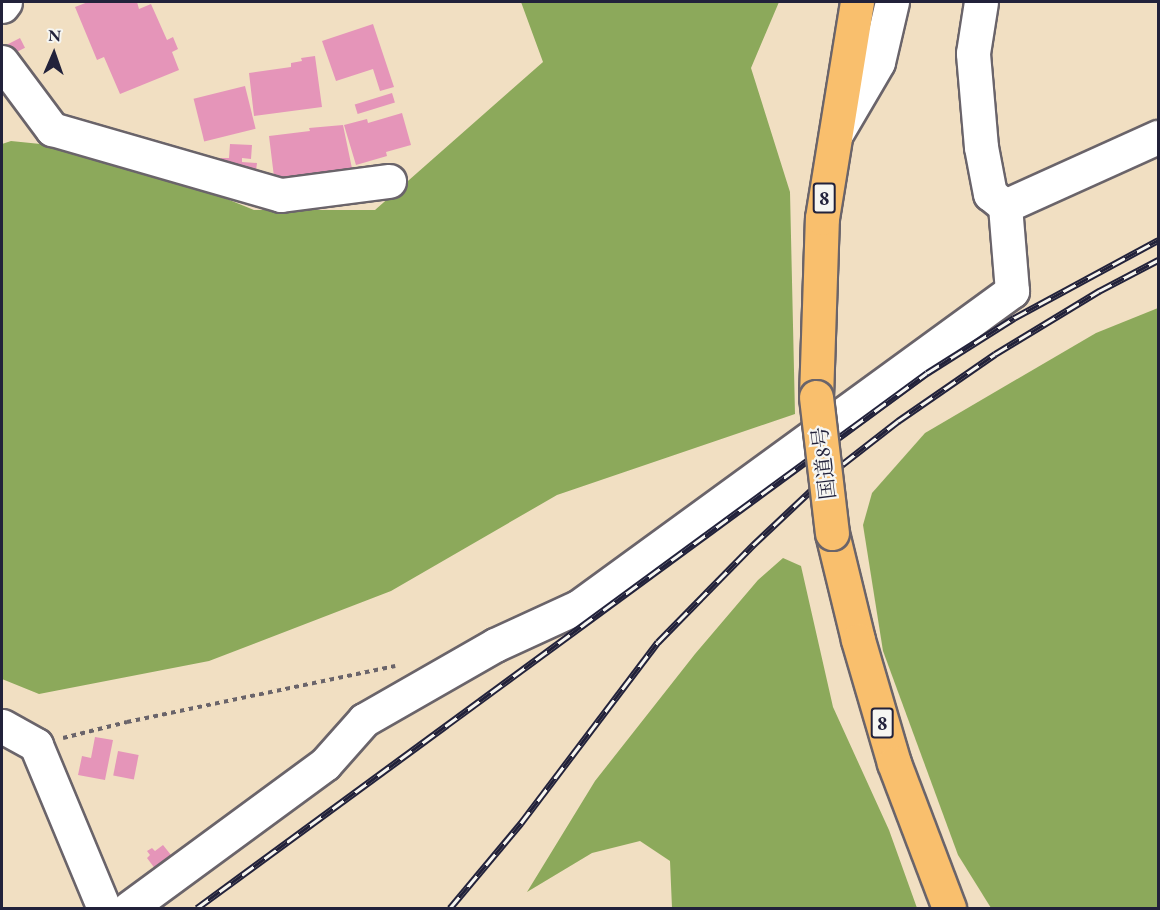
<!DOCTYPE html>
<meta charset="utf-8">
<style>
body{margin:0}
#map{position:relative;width:1160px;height:910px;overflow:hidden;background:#f1dfc2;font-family:"EB Garamond","Noto Serif JP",serif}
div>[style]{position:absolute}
.forest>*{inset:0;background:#8ca95b}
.building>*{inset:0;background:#e595b9;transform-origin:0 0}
.path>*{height:4px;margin-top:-2px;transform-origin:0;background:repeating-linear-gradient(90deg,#6a646a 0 4.5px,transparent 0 9px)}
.roads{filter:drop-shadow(2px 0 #6a646a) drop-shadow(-2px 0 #6a646a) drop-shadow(0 2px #6a646a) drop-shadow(0 -2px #6a646a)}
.minor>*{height:33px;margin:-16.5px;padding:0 16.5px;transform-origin:16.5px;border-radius:16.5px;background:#fff}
.highway>*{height:33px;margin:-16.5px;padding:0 16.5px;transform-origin:16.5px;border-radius:16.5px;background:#f9bf6d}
.rail>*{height:7px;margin-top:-3.5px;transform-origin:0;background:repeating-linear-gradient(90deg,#f6f6f2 0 14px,#22223b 0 28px);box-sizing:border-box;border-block:2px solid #22223b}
.bridges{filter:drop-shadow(2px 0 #6a646a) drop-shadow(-2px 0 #6a646a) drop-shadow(0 2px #6a646a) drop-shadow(0 -2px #6a646a)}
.highway-bridge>*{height:33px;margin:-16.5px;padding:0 16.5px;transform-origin:16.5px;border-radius:16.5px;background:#f9bf6d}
span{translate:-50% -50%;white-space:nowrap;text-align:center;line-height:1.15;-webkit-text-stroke:4.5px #f6f6f2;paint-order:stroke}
.shield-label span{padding:2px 4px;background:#f6f6f2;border:2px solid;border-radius:4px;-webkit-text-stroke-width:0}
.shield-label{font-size:20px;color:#22223b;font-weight:700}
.street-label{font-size:21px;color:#22223b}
.frame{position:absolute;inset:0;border:3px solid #22223b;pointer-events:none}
.north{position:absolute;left:24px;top:24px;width:60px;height:60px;-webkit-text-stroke:4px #f6f6f2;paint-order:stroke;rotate:2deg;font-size:16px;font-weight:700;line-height:24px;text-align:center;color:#22223b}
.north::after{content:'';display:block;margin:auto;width:21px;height:27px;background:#22223b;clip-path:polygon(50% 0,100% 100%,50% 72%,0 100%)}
</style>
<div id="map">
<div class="forest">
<div style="clip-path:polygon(521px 2px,779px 2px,751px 68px,790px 192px,795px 414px,557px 495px,391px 591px,209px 661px,39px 694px,2px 679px,2px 144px,11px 141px,109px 151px,254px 210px,375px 210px,543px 62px)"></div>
<div style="clip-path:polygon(1158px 308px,1158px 908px,991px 908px,958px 855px,883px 651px,863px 525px,872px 493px,925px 433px,1096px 333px)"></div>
<div style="clip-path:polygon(783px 558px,801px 566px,833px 707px,889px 830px,917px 908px,672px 908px,670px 861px,640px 841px,592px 853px,527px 892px,595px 781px,695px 654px,758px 580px)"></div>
</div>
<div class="building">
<div style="clip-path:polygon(88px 2px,137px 2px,139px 9px,151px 4px,167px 40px,173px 37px,178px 49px,172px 52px,179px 70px,120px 94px,104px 57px,97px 60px,75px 7px)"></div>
<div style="clip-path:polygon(373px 24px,394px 87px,380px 91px,373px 69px,336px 81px,322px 41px)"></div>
<div style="left:20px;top:38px;width:11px;height:16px;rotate:63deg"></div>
<div style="clip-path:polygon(315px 56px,322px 107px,254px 116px,249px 73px,291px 67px,291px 63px,302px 61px,301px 58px)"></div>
<div style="left:245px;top:86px;width:44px;height:53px;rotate:76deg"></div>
<div style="left:392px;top:93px;width:10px;height:39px;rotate:73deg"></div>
<div style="clip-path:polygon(402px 113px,411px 145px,386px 152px,387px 156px,356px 165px,344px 125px,367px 119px,368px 123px)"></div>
<div style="clip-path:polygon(343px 125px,354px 178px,275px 185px,269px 136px,310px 131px,309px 128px)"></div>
<div style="clip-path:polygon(230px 144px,252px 145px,251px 159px,242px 158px,242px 162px,257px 163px,255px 178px,220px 175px,221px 158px,229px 158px)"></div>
<div style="clip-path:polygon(95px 737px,113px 740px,105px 780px,78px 775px,82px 756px,91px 758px)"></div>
<div style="left:118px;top:751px;width:21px;height:25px;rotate:11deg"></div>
<div style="clip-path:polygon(163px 845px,179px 865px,162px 878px,147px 858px,150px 855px,147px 851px,152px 848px,155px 851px)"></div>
</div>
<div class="path">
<div style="left:63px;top:738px;width:66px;rotate:-14deg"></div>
<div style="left:127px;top:722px;width:274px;rotate:-11.8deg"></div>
</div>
<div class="roads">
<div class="minor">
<div style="left:2px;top:6px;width:5px;rotate:-53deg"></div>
<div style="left:2px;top:62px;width:84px;rotate:53.3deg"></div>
<div style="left:52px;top:129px;width:238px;rotate:16.1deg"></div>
<div style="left:281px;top:195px;width:109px;rotate:-7.4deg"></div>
<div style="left:836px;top:134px;width:83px;rotate:-59.7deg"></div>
<div style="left:878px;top:62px;width:62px;rotate:-76.9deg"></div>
<div style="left:1005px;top:206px;width:168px;rotate:-24.3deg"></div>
<div style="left:2px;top:726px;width:39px;rotate:29deg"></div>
<div style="left:36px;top:745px;width:177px;rotate:67.4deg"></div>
<div style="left:129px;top:908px;width:243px;rotate:-36.3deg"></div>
<div style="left:325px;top:764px;width:59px;rotate:-48.4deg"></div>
<div style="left:364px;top:720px;width:151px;rotate:-29.8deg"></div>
<div style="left:495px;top:645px;width:91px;rotate:-24.6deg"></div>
<div style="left:578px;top:607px;width:537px;rotate:-36.06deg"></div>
<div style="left:1012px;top:291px;width:85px;rotate:-94.7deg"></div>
<div style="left:1005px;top:206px;width:19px;rotate:-141deg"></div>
<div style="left:990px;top:194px;width:48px;rotate:-100.8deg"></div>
<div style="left:981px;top:147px;width:94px;rotate:-94.9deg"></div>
<div style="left:973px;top:53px;width:52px;rotate:-81.1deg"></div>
</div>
<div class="highway">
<div style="left:816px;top:397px;width:179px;rotate:-88.1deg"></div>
<div style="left:822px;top:218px;width:219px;rotate:-80.8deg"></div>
<div style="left:832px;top:533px;width:110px;rotate:76.3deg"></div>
<div style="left:858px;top:640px;width:128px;rotate:73.7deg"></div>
<div style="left:894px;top:763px;width:155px;rotate:69.2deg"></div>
</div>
</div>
<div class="rail">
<div style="left:197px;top:908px;width:905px;rotate:-36.24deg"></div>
<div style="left:927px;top:373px;width:103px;rotate:-32.3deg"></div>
<div style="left:1014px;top:318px;width:164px;rotate:-28.4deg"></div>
<div style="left:450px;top:908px;width:111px;rotate:-50.1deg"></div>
<div style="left:521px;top:823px;width:227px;rotate:-52.9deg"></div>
<div style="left:658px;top:642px;width:136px;rotate:-45.6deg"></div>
<div style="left:753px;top:545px;width:93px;rotate:-43.3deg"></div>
<div style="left:821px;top:481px;width:98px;rotate:-37.9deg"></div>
<div style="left:898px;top:421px;width:118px;rotate:-34.6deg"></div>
<div style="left:995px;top:354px;width:122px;rotate:-31.2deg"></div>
<div style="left:1099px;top:291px;width:67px;rotate:-27.7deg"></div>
</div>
<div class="bridges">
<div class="highway-bridge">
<div style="left:816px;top:397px;width:137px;rotate:83.3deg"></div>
</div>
</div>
<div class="shield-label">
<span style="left:824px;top:198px">8</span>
<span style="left:882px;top:723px">8</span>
</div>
<div class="street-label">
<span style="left:824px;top:463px;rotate:-97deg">国道8号</span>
</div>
<div class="frame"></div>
<div class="north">N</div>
</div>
